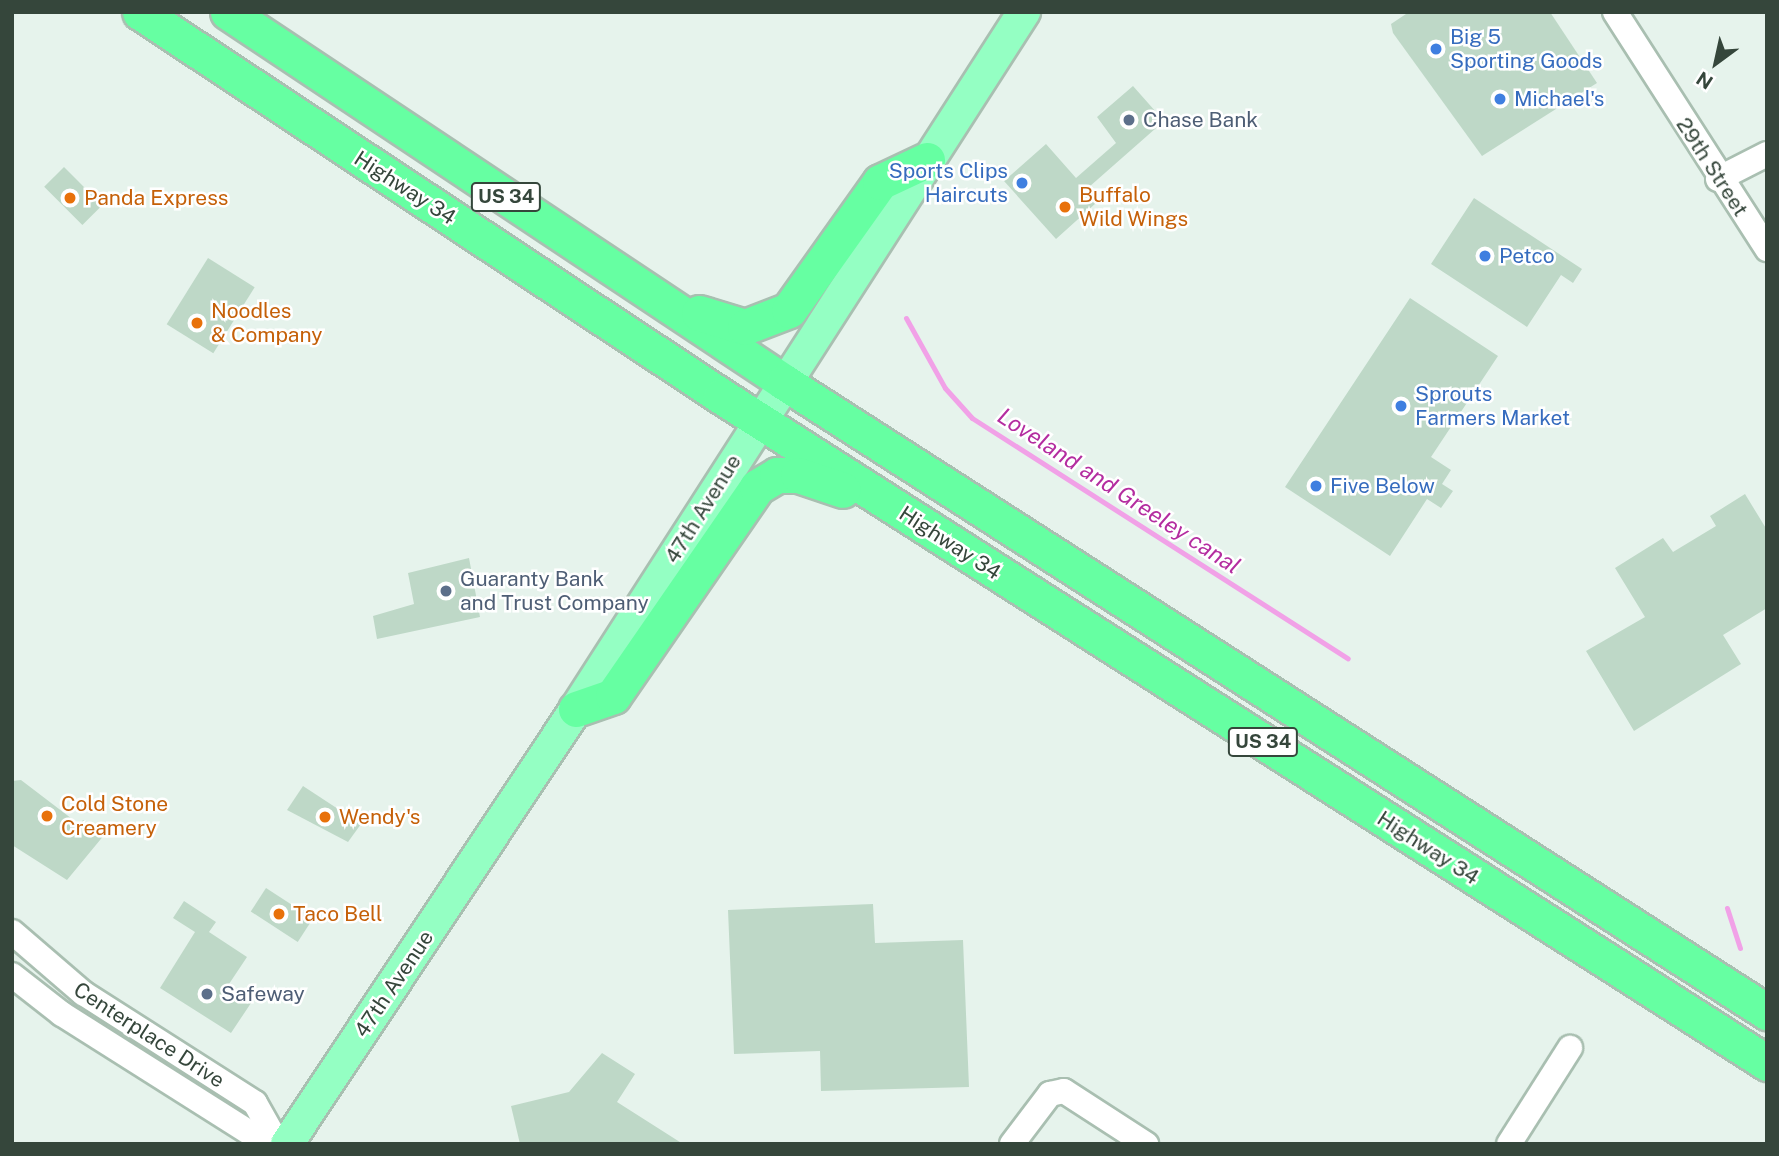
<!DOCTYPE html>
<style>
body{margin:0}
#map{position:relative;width:1779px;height:1156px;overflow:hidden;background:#e6f3ec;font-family:"Public Sans",sans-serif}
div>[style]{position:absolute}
.stream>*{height:5px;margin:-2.5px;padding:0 2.5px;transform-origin:2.5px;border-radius:2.5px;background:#f1a1e7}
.building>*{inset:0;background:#bed8c7;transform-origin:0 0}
.roads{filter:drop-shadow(2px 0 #a9bfb1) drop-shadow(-2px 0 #a9bfb1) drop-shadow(0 2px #a9bfb1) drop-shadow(0 -2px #a9bfb1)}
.minor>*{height:24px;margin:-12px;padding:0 12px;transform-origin:12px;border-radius:12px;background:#fff}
.major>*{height:32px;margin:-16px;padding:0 16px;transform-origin:16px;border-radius:16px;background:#94ffc3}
.highway>*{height:35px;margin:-17.5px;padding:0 17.5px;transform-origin:17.5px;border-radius:17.5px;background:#66ffa2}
.dots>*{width:19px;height:19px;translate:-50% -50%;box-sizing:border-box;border:4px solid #fff;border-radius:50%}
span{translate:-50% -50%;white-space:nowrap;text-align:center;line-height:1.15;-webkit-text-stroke:5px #fff;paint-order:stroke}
.shield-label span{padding:2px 5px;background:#fff;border:2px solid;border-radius:5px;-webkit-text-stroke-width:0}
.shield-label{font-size:19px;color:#35463b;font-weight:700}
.shop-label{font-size:21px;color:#366cbe}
.left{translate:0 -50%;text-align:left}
.right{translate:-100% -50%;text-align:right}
.service-label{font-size:21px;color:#4e5e75}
.street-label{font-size:21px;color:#35463b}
.food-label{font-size:21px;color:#c56008}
.water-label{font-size:23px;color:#b42da0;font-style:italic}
.frame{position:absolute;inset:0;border:14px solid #35463b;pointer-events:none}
.north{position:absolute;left:1681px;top:28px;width:70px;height:70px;-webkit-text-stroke:5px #fff;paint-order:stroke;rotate:213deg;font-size:19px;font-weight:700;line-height:28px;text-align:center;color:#35463b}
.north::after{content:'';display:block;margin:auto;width:24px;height:32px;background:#35463b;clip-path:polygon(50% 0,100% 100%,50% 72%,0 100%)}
</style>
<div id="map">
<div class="stream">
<div style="left:906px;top:318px;width:80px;rotate:60.9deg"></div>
<div style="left:945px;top:388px;width:40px;rotate:48deg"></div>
<div style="left:972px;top:418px;width:446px;rotate:32.6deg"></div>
<div style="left:1727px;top:908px;width:42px;rotate:72deg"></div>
</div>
<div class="building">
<div style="clip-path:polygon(1409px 12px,1550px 12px,1597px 83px,1482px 156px,1393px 33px,1391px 24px)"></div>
<div style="clip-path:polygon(1133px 86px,1164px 121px,1089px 187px,1096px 203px,1056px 239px,1004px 181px,1046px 144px,1076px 178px,1116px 143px,1097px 117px)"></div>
<div style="left:64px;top:167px;width:54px;height:28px;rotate:45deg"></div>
<div style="clip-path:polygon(1474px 198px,1582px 269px,1573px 283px,1561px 275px,1527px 327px,1431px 264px)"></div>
<div style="left:208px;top:258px;width:55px;height:78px;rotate:32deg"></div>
<div style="clip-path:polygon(1410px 298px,1498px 356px,1431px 457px,1451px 470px,1442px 484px,1453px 491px,1441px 508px,1427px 499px,1390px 556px,1285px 487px)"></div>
<div style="clip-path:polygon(1745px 494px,1767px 530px,1767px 608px,1723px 635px,1741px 664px,1634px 731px,1586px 651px,1645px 617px,1615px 568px,1663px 538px,1673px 552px,1716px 526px,1710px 516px)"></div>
<div style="clip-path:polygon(469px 558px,480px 617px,377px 639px,373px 616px,414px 604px,408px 573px)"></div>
<div style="clip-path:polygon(21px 780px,80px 825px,83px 820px,105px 834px,67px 880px,12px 845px,12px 781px)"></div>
<div style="clip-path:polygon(303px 786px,361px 824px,348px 842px,287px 810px)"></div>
<div style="left:266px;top:888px;width:56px;height:28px;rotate:33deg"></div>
<div style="clip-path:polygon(184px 901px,216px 922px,209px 932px,247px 957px,229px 984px,253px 1000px,231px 1033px,160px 988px,195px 932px,173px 918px)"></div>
<div style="clip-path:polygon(873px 904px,875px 943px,963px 940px,969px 1087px,821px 1091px,820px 1051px,734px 1054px,728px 910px)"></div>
<div style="clip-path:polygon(602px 1053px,635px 1074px,617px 1102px,683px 1144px,520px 1144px,511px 1106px,569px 1092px)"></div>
</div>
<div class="roads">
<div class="minor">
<div style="left:1615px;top:12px;width:282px;rotate:57.3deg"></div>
<div style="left:1718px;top:179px;width:55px;rotate:-27deg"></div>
<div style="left:12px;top:932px;width:94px;rotate:40.7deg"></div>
<div style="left:83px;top:993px;width:204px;rotate:32.6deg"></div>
<div style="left:255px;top:1103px;width:47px;rotate:60.7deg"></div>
<div style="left:12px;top:975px;width:63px;rotate:38deg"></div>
<div style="left:62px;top:1014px;width:244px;rotate:32.3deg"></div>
<div style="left:1012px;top:1144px;width:63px;rotate:-52.8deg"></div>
<div style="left:1050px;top:1094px;width:14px;rotate:-12deg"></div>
<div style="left:1064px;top:1091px;width:98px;rotate:32.9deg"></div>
<div style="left:1509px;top:1144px;width:114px;rotate:-57.6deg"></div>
</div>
<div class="major">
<div style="left:287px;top:1144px;width:522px;rotate:-56.4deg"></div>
<div style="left:576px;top:709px;width:829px;rotate:-57.27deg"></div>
</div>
<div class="highway">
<div style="left:140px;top:12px;width:696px;rotate:33.46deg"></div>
<div style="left:721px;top:396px;width:1241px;rotate:32.52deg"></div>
<div style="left:228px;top:12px;width:668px;rotate:33.64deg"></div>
<div style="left:784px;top:382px;width:1168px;rotate:32.66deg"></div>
<div style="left:699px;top:313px;width:48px;rotate:16.9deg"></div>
<div style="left:745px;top:327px;width:47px;rotate:-21.1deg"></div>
<div style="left:789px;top:310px;width:157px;rotate:-54.6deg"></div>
<div style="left:880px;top:182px;width:52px;rotate:-25.1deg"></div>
<div style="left:576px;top:709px;width:39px;rotate:-19deg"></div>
<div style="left:613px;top:696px;width:254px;rotate:-55.4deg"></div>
<div style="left:757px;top:487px;width:23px;rotate:-31deg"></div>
<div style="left:777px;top:475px;width:21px"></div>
<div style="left:798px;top:475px;width:47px;rotate:18.4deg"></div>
</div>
</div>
<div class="dots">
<div style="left:1436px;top:49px;background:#3f7fe0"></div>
<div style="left:1500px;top:99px;background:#3f7fe0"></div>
<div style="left:1129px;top:120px;background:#5c6f8a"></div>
<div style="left:1022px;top:183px;background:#3f7fe0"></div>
<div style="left:70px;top:198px;background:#e8710a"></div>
<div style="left:1065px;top:207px;background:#e8710a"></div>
<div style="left:1485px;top:256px;background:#3f7fe0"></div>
<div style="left:197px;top:323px;background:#e8710a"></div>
<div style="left:1401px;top:406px;background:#3f7fe0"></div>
<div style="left:1316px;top:486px;background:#3f7fe0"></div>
<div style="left:446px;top:591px;background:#5c6f8a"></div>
<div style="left:47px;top:816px;background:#e8710a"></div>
<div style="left:325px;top:817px;background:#e8710a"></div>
<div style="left:279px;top:914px;background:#e8710a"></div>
<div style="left:207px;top:994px;background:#5c6f8a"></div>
</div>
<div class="shield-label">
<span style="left:506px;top:197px">US 34</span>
<span style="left:1263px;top:742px">US 34</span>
</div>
<div class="shop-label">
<span class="left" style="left:1450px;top:49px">Big 5<br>Sporting Goods</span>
<span class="left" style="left:1514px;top:99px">Michael's</span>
<span class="right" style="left:1008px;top:183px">Sports Clips<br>Haircuts</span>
<span class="left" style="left:1499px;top:256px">Petco</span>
<span class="left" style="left:1415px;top:406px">Sprouts<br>Farmers Market</span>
<span class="left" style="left:1330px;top:486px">Five Below</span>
</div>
<div class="service-label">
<span class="left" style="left:1143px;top:120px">Chase Bank</span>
<span class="left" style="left:460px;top:591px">Guaranty Bank<br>and Trust Company</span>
<span class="left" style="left:221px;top:994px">Safeway</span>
</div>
<div class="street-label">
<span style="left:1712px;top:167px;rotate:57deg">29th Street</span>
<span style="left:405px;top:188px;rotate:33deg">Highway 34</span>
<span style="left:703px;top:509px;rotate:-58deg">47th Avenue</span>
<span style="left:950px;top:543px;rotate:33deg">Highway 34</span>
<span style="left:1428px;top:848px;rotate:33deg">Highway 34</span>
<span style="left:394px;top:984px;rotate:-56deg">47th Avenue</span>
<span style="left:149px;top:1035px;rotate:33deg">Centerplace Drive</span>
</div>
<div class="food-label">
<span class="left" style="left:1079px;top:207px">Buffalo<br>Wild Wings</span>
<span class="left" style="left:84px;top:198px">Panda Express</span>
<span class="left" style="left:211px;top:323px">Noodles<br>&amp; Company</span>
<span class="left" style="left:61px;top:816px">Cold Stone<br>Creamery</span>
<span class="left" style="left:339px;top:817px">Wendy's</span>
<span class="left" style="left:293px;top:914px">Taco Bell</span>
</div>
<div class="water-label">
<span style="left:1119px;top:491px;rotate:33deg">Loveland and Greeley canal</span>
</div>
<div class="frame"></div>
<div class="north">N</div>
</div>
